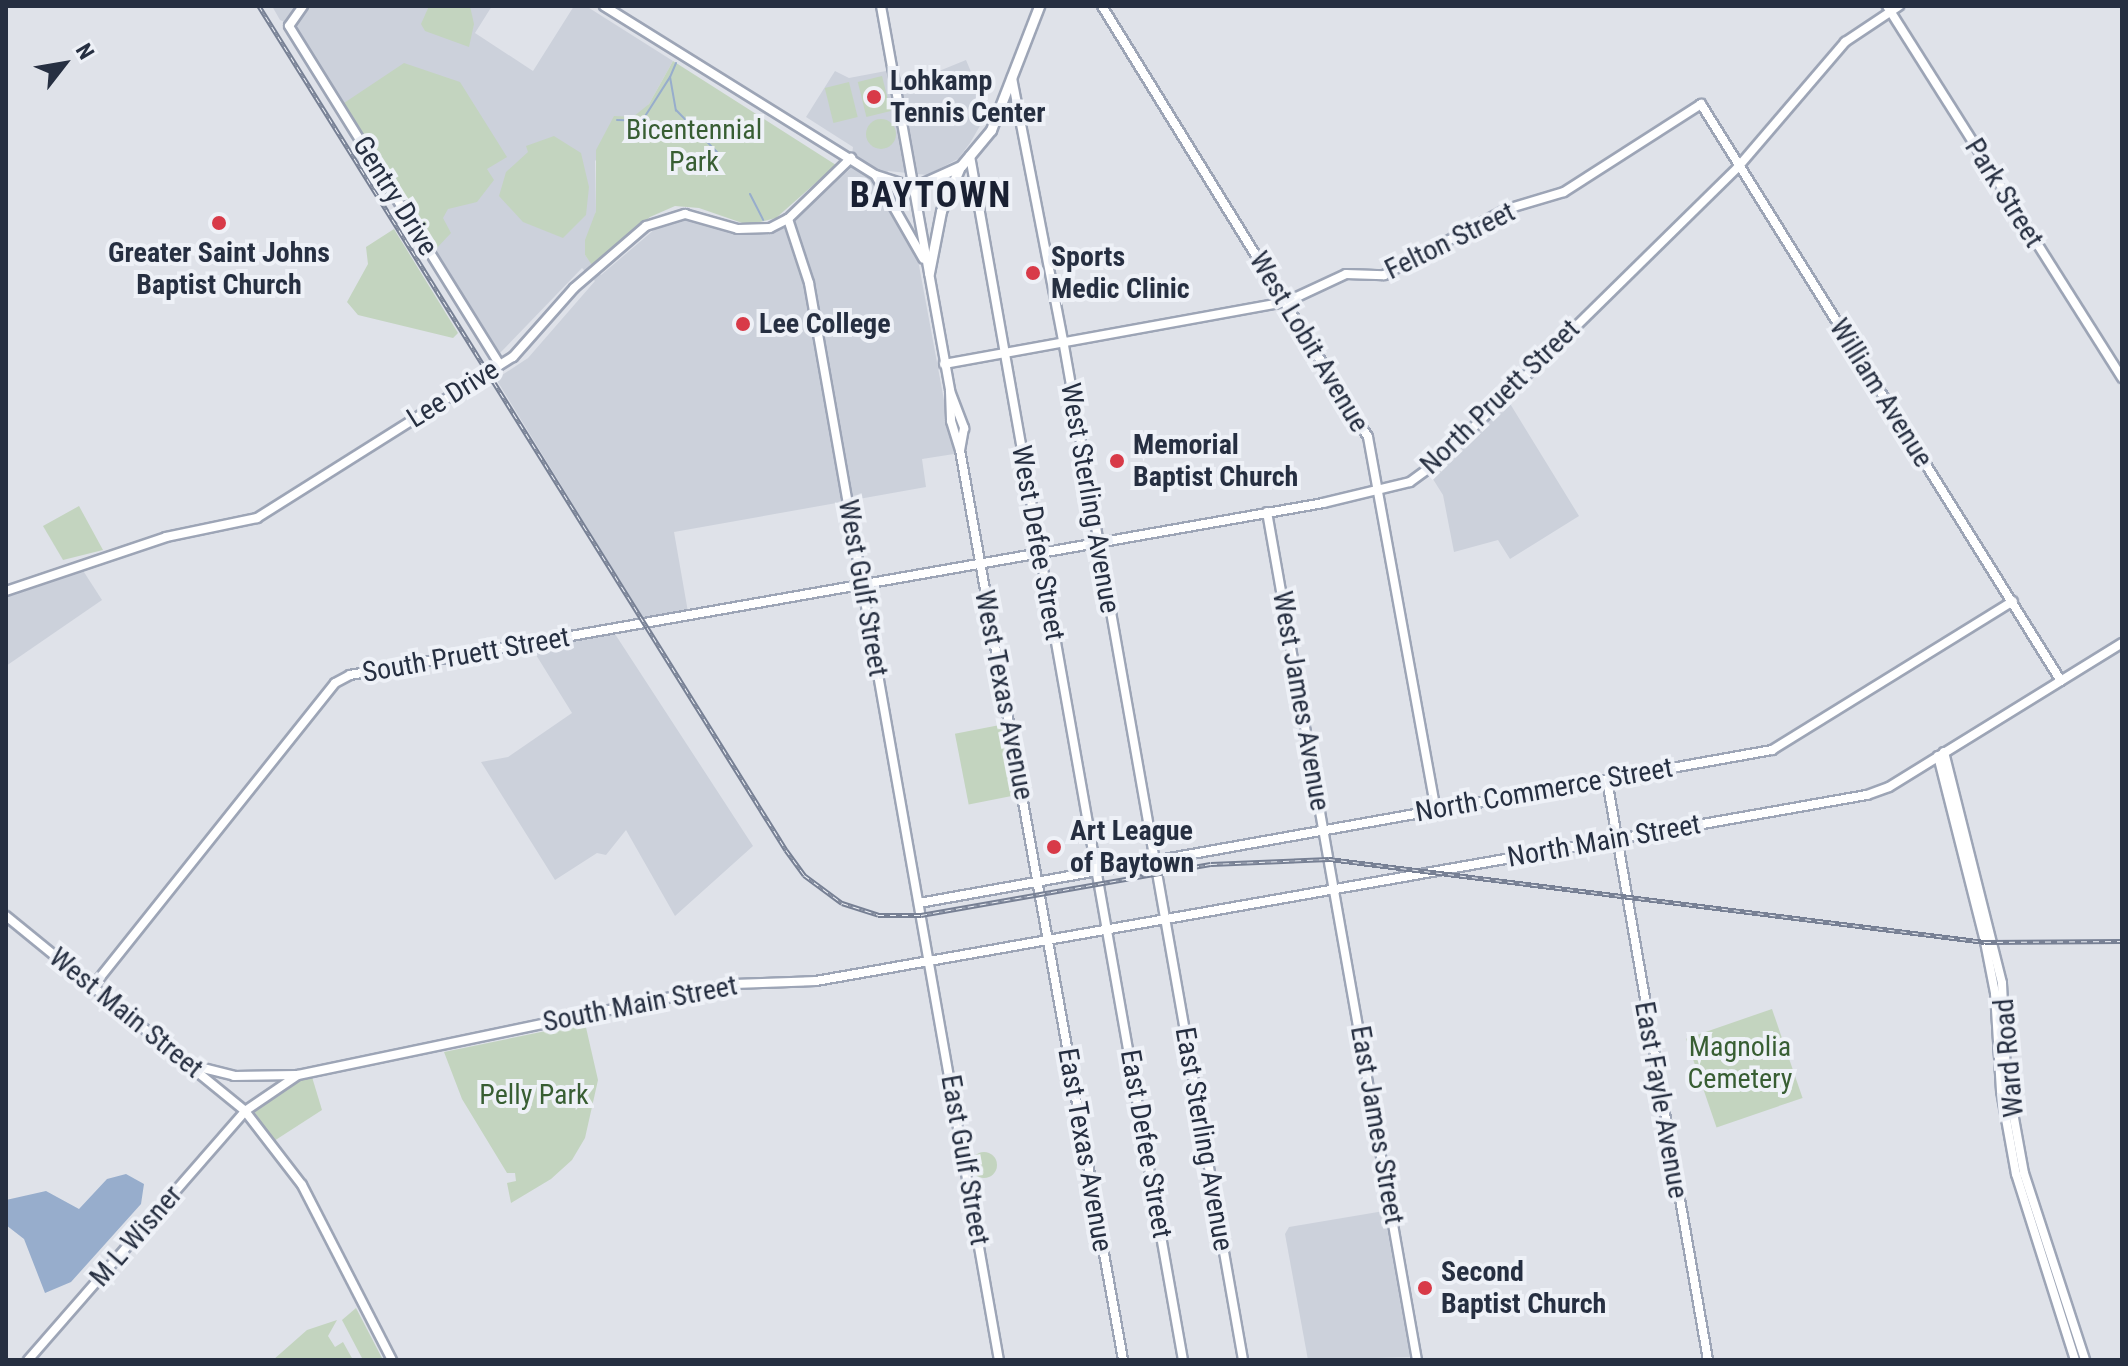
<!DOCTYPE html>
<style>
body{margin:0}
#map{position:relative;width:2128px;height:1366px;overflow:hidden;background:#dfe2e9;font-family:"Roboto Condensed",sans-serif}
div>[style]{position:absolute}
.built>*{inset:0;background:#ccd1db}
.green>*{inset:0;background:#c3d4bf;transform-origin:0 0}
.round{border-radius:50%}
.water>*{inset:0;background:#97adcc}
.stream>*{height:2px;margin:-1px;padding:0 1px;transform-origin:1px;border-radius:1px;background:#97adcc}
.roads{filter:drop-shadow(2px 0 #9da5b6) drop-shadow(-2px 0 #9da5b6) drop-shadow(0 2px #9da5b6) drop-shadow(0 -2px #9da5b6)}
.secondary>*{height:8px;margin:-4px;padding:0 4px;transform-origin:4px;border-radius:4px;background:#fff}
.primary>*{height:9px;margin:-4.5px;padding:0 4.5px;transform-origin:4.5px;border-radius:4.5px;background:#fff}
.rail>*{height:5px;margin-top:-2.5px;transform-origin:0;background:repeating-linear-gradient(90deg,#eef1f7 0 6px,#778094 0 12px);box-sizing:border-box;border-block:2px solid #778094}
.dots>*{width:22px;height:22px;translate:-50% -50%;box-sizing:border-box;border:4px solid #eef1f7;border-radius:50%}
span{translate:-50% -50%;white-space:nowrap;text-align:center;line-height:1.15;-webkit-text-stroke:8px #eef1f7;paint-order:stroke}
.poi-label{font-size:28px;color:#262f41;font-weight:700}
.left{translate:0 -50%;text-align:left}
.park-label{font-size:28px;color:#385e33}
.street-label{font-size:28px;color:#262f41}
.district-label{font-size:36px;color:#192032;font-weight:700;letter-spacing:2px}
.frame{position:absolute;inset:0;border:8px solid #262f41;pointer-events:none}
.north{position:absolute;left:24px;top:24px;width:80px;height:80px;-webkit-text-stroke:6px #eef1f7;paint-order:stroke;rotate:59deg;font-size:22px;font-weight:700;line-height:32px;text-align:center;color:#262f41}
.north::after{content:'';display:block;margin:auto;width:28px;height:36px;background:#262f41;clip-path:polygon(50% 0,100% 100%,50% 72%,0 100%)}
</style>
<div id="map">
<div class="built">
<div style="clip-path:polygon(272px 6px,492px 6px,475px 33px,533px 71px,574px 6px,586px 6px,673px 61px,649px 104px,595px 161px,596px 211px,585px 255px,601px 275px,655px 229px,680px 218px,747px 235px,786px 228px,850px 169px,853px 147px,806px 117px,835px 71px,849px 78px,886px 71px,890px 91px,966px 60px,988px 112px,970px 143px,958px 159px,927px 175px,888px 171px,882px 192px,918px 260px,954px 454px,922px 459px,926px 487px,674px 532px,688px 612px,644px 620px,496px 379px,528px 358px,595px 281px,582px 268px,500px 353px,296px 27px,280px 20px)"></div>
<div style="clip-path:polygon(1509px 402px,1579px 516px,1510px 559px,1498px 540px,1454px 552px,1443px 495px,1431px 476px)"></div>
<div style="clip-path:polygon(82px 569px,102px 600px,6px 666px,6px 596px)"></div>
<div style="clip-path:polygon(615px 634px,753px 846px,675px 916px,626px 830px,606px 855px,597px 853px,555px 880px,481px 762px,508px 757px,572px 713px,533px 650px)"></div>
<div style="clip-path:polygon(1384px 1211px,1410px 1357px,1308px 1360px,1285px 1234px,1289px 1227px)"></div>
</div>
<div class="green">
<div style="clip-path:polygon(429px 6px,470px 6px,474px 24px,469px 47px,425px 31px,421px 24px)"></div>
<div style="clip-path:polygon(673px 61px,836px 165px,776px 218px,748px 225px,699px 208px,675px 206px,650px 217px,592px 265px,585px 255px,585px 240px,596px 211px,596px 150px,614px 116px,633px 117px,649px 104px)"></div>
<div style="clip-path:polygon(404px 63px,460px 82px,507px 157px,487px 169px,494px 180px,477px 202px,448px 209px,443px 218px,451px 233px,435px 250px,344px 103px)"></div>
<div style="left:882px;top:76px;width:36px;height:25px;rotate:76deg"></div>
<div style="left:849px;top:82px;width:36px;height:25px;rotate:76deg"></div>
<div class="round" style="left:866px;top:119px;width:30px;height:30px"></div>
<div style="clip-path:polygon(554px 136px,581px 153px,589px 187px,586px 215px,563px 238px,523px 222px,499px 196px,506px 172px,528px 152px,526px 146px)"></div>
<div style="clip-path:polygon(394px 229px,458px 333px,453px 338px,358px 315px,347px 302px,368px 264px,366px 247px)"></div>
<div style="clip-path:polygon(79px 506px,103px 550px,63px 560px,43px 526px)"></div>
<div style="left:1005px;top:724px;width:72px;height:51px;rotate:79deg"></div>
<div style="left:1772px;top:1009px;width:94px;height:91px;rotate:71deg"></div>
<div style="clip-path:polygon(585px 1023px,598px 1080px,585px 1138px,572px 1160px,551px 1179px,511px 1203px,507px 1183px,516px 1181px,515px 1173px,507px 1173px,462px 1099px,444px 1052px)"></div>
<div style="clip-path:polygon(312px 1077px,322px 1110px,274px 1141px,253px 1110px,293px 1082px)"></div>
<div class="round" style="left:971px;top:1152px;width:26px;height:26px"></div>
<div style="clip-path:polygon(356px 1308px,383px 1360px,363px 1360px,342px 1320px)"></div>
<div style="clip-path:polygon(337px 1320px,328px 1336px,335px 1347px,343px 1342px,353px 1360px,273px 1360px,307px 1330px)"></div>
</div>
<div class="water">
<div style="clip-path:polygon(126px 1174px,144px 1184px,141px 1204px,71px 1282px,45px 1293px,24px 1239px,6px 1225px,6px 1200px,46px 1191px,79px 1209px,107px 1179px)"></div>
</div>
<div class="stream">
<div style="left:676px;top:63px;width:15px;rotate:113deg"></div>
<div style="left:670px;top:77px;width:34px;rotate:80deg"></div>
<div style="left:676px;top:110px;width:62px;rotate:45.7deg"></div>
<div style="left:617px;top:120px;width:25px;rotate:2deg"></div>
<div style="left:642px;top:121px;width:52px;rotate:-57.5deg"></div>
<div style="left:750px;top:194px;width:29px;rotate:63deg"></div>
</div>
<div class="roads">
<div class="secondary">
<div style="left:303px;top:6px;width:24px;rotate:125deg"></div>
<div style="left:289px;top:26px;width:399px;rotate:58.1deg"></div>
<div style="left:604px;top:6px;width:320px;rotate:31.9deg"></div>
<div style="left:876px;top:175px;width:40px;rotate:18deg"></div>
<div style="left:881px;top:6px;width:391px;rotate:79.8deg"></div>
<div style="left:950px;top:391px;width:30px;rotate:88deg"></div>
<div style="left:951px;top:421px;width:30px;rotate:73deg"></div>
<div style="left:960px;top:450px;width:924px;rotate:79.84deg"></div>
<div style="left:1102px;top:6px;width:506px;rotate:58.32deg"></div>
<div style="left:1368px;top:437px;width:379px;rotate:79.7deg"></div>
<div style="left:1887px;top:6px;width:440px;rotate:57.7deg"></div>
<div style="left:1012px;top:78px;width:267px;rotate:79deg"></div>
<div style="left:1063px;top:340px;width:1036px;rotate:79.99deg"></div>
<div style="left:970px;top:156px;width:1223px;rotate:79.97deg"></div>
<div style="left:876px;top:176px;width:95px;rotate:60.2deg"></div>
<div style="left:788px;top:219px;width:67px;rotate:71.8deg"></div>
<div style="left:809px;top:283px;width:1094px;rotate:80deg"></div>
<div style="left:944px;top:364px;width:348px;rotate:-10.3deg"></div>
<div style="left:1286px;top:302px;width:66px;rotate:-25deg"></div>
<div style="left:1346px;top:274px;width:38px;rotate:2deg"></div>
<div style="left:1384px;top:275px;width:140px;rotate:-28.2deg"></div>
<div style="left:1507px;top:209px;width:59px;rotate:-16.6deg"></div>
<div style="left:1564px;top:192px;width:163px;rotate:-32.7deg"></div>
<div style="left:1701px;top:104px;width:680px;rotate:58.04deg"></div>
<div style="left:950px;top:391px;width:40px;rotate:69deg"></div>
<div style="left:964px;top:428px;width:22px;rotate:100deg"></div>
<div style="left:1267px;top:512px;width:861px;rotate:79.97deg"></div>
<div style="left:6px;top:591px;width:169px;rotate:-18.6deg"></div>
<div style="left:166px;top:537px;width:93px;rotate:-11.8deg"></div>
<div style="left:257px;top:518px;width:302px;rotate:-32.2deg"></div>
<div style="left:513px;top:357px;width:92px;rotate:-48.5deg"></div>
<div style="left:574px;top:288px;width:95px;rotate:-40.7deg"></div>
<div style="left:646px;top:226px;width:41px;rotate:-17.1deg"></div>
<div style="left:685px;top:214px;width:55px;rotate:15.8deg"></div>
<div style="left:738px;top:229px;width:32px;rotate:-2deg"></div>
<div style="left:770px;top:228px;width:20px;rotate:-27deg"></div>
<div style="left:788px;top:219px;width:88px;rotate:-44.1deg"></div>
<div style="left:1944px;top:752px;width:238px;rotate:75.9deg"></div>
<div style="left:2002px;top:983px;width:91px;rotate:87.5deg"></div>
<div style="left:2006px;top:1074px;width:101px;rotate:79.7deg"></div>
<div style="left:2024px;top:1173px;width:197px;rotate:71.9deg"></div>
<div style="left:1938px;top:756px;width:192px;rotate:75.8deg"></div>
<div style="left:1985px;top:942px;width:52px;rotate:78.9deg"></div>
<div style="left:1995px;top:993px;width:98px;rotate:86.5deg"></div>
<div style="left:2001px;top:1091px;width:84px;rotate:79.8deg"></div>
<div style="left:2016px;top:1174px;width:195px;rotate:72.4deg"></div>
<div style="left:1607px;top:780px;width:589px;rotate:80.12deg"></div>
<div style="left:919px;top:903px;width:867px;rotate:-10.17deg"></div>
<div style="left:1772px;top:750px;width:283px;rotate:-31.7deg"></div>
<div style="left:6px;top:916px;width:308px;rotate:39.2deg"></div>
<div style="left:245px;top:1111px;width:93px;rotate:52.4deg"></div>
<div style="left:302px;top:1185px;width:197px;rotate:62.8deg"></div>
<div style="left:94px;top:985px;width:386px;rotate:-51.4deg"></div>
<div style="left:335px;top:683px;width:17px;rotate:-28deg"></div>
<div style="left:350px;top:675px;width:988px;rotate:-10.02deg"></div>
<div style="left:1323px;top:503px;width:89px;rotate:-13.6deg"></div>
<div style="left:1410px;top:482px;width:36px;rotate:-36deg"></div>
<div style="left:1439px;top:461px;width:419px;rotate:-44.5deg"></div>
<div style="left:1738px;top:167px;width:165px;rotate:-49.4deg"></div>
<div style="left:1845px;top:42px;width:65px;rotate:-33.7deg"></div>
<div style="left:199px;top:1067px;width:36px;rotate:14deg"></div>
<div style="left:234px;top:1076px;width:62px;rotate:-0.9deg"></div>
<div style="left:28px;top:1360px;width:330px;rotate:-48.9deg"></div>
<div style="left:245px;top:1111px;width:64px;rotate:-34.2deg"></div>
<div style="left:298px;top:1075px;width:445px;rotate:-11.8deg"></div>
<div style="left:734px;top:984px;width:82px;rotate:-2.1deg"></div>
<div style="left:816px;top:981px;width:1067px;rotate:-10.04deg"></div>
<div style="left:1867px;top:795px;width:23px;rotate:-20deg"></div>
<div style="left:1889px;top:787px;width:274px;rotate:-31.7deg"></div>
</div>
<div class="primary">
<div style="left:914px;top:187px;width:51px;rotate:-24.1deg"></div>
<div style="left:961px;top:166px;width:47px;rotate:-50.2deg"></div>
<div style="left:991px;top:130px;width:133px;rotate:-68.8deg"></div>
<div style="left:929px;top:273px;width:63px;rotate:-79deg"></div>
<div style="left:941px;top:211px;width:46px;rotate:-66.8deg"></div>
</div>
</div>
<div class="rail">
<div style="left:259px;top:6px;width:995px;rotate:58.02deg"></div>
<div style="left:786px;top:850px;width:31px;rotate:54deg"></div>
<div style="left:804px;top:875px;width:47px;rotate:36.4deg"></div>
<div style="left:842px;top:903px;width:38px;rotate:18deg"></div>
<div style="left:878px;top:915px;width:43px"></div>
<div style="left:921px;top:915px;width:294px;rotate:-10deg"></div>
<div style="left:1211px;top:864px;width:118px;rotate:-2.4deg"></div>
<div style="left:1329px;top:859px;width:661px;rotate:7.21deg"></div>
<div style="left:1985px;top:942px;width:137px;rotate:-0.4deg"></div>
</div>
<div class="dots">
<div style="left:874px;top:97px;background:#d83a48"></div>
<div style="left:219px;top:223px;background:#d83a48"></div>
<div style="left:1033px;top:273px;background:#d83a48"></div>
<div style="left:743px;top:324px;background:#d83a48"></div>
<div style="left:1117px;top:461px;background:#d83a48"></div>
<div style="left:1054px;top:847px;background:#d83a48"></div>
<div style="left:1425px;top:1288px;background:#d83a48"></div>
</div>
<div class="poi-label">
<span class="left" style="left:890px;top:97px">Lohkamp<br>Tennis Center</span>
<span style="left:219px;top:269px">Greater Saint Johns<br>Baptist Church</span>
<span class="left" style="left:1051px;top:273px">Sports<br>Medic Clinic</span>
<span class="left" style="left:759px;top:324px">Lee College</span>
<span class="left" style="left:1133px;top:461px">Memorial<br>Baptist Church</span>
<span class="left" style="left:1070px;top:847px">Art League<br>of Baytown</span>
<span class="left" style="left:1441px;top:1288px">Second<br>Baptist Church</span>
</div>
<div class="park-label">
<span style="left:694px;top:146px">Bicentennial<br>Park</span>
<span style="left:1740px;top:1063px">Magnolia<br>Cemetery</span>
<span style="left:534px;top:1095px">Pelly Park</span>
</div>
<div class="street-label">
<span style="left:2004px;top:193px;rotate:58deg">Park Street</span>
<span style="left:395px;top:196px;rotate:58deg">Gentry Drive</span>
<span style="left:1450px;top:241px;rotate:-26deg">Felton Street</span>
<span style="left:1309px;top:342px;rotate:59deg">West Lobit Avenue</span>
<span style="left:1881px;top:393px;rotate:58deg">William Avenue</span>
<span style="left:453px;top:394px;rotate:-32deg">Lee Drive</span>
<span style="left:1500px;top:397px;rotate:-44deg">North Pruett Street</span>
<span style="left:1090px;top:498px;rotate:80deg">West Sterling Avenue</span>
<span style="left:1038px;top:543px;rotate:80deg">West Defee Street</span>
<span style="left:863px;top:588px;rotate:80deg">West Gulf Street</span>
<span style="left:466px;top:655px;rotate:-10deg">South Pruett Street</span>
<span style="left:1004px;top:695px;rotate:79deg">West Texas Avenue</span>
<span style="left:1301px;top:701px;rotate:80deg">West James Avenue</span>
<span style="left:1544px;top:790px;rotate:-10deg">North Commerce Street</span>
<span style="left:1604px;top:841px;rotate:-10deg">North Main Street</span>
<span style="left:640px;top:1004px;rotate:-11deg">South Main Street</span>
<span style="left:126px;top:1013px;rotate:39deg">West Main Street</span>
<span style="left:2009px;top:1058px;rotate:-95deg">Ward Road</span>
<span style="left:1661px;top:1100px;rotate:80deg">East Fayle Avenue</span>
<span style="left:1377px;top:1125px;rotate:80deg">East James Street</span>
<span style="left:1204px;top:1139px;rotate:80deg">East Sterling Avenue</span>
<span style="left:1146px;top:1144px;rotate:80deg">East Defee Street</span>
<span style="left:1085px;top:1150px;rotate:80deg">East Texas Avenue</span>
<span style="left:965px;top:1160px;rotate:80deg">East Gulf Street</span>
<span style="left:136px;top:1236px;rotate:-49deg">M L Wisner</span>
</div>
<div class="district-label">
<span style="left:931px;top:196px">BAYTOWN</span>
</div>
<div class="frame"></div>
<div class="north">N</div>
</div>
